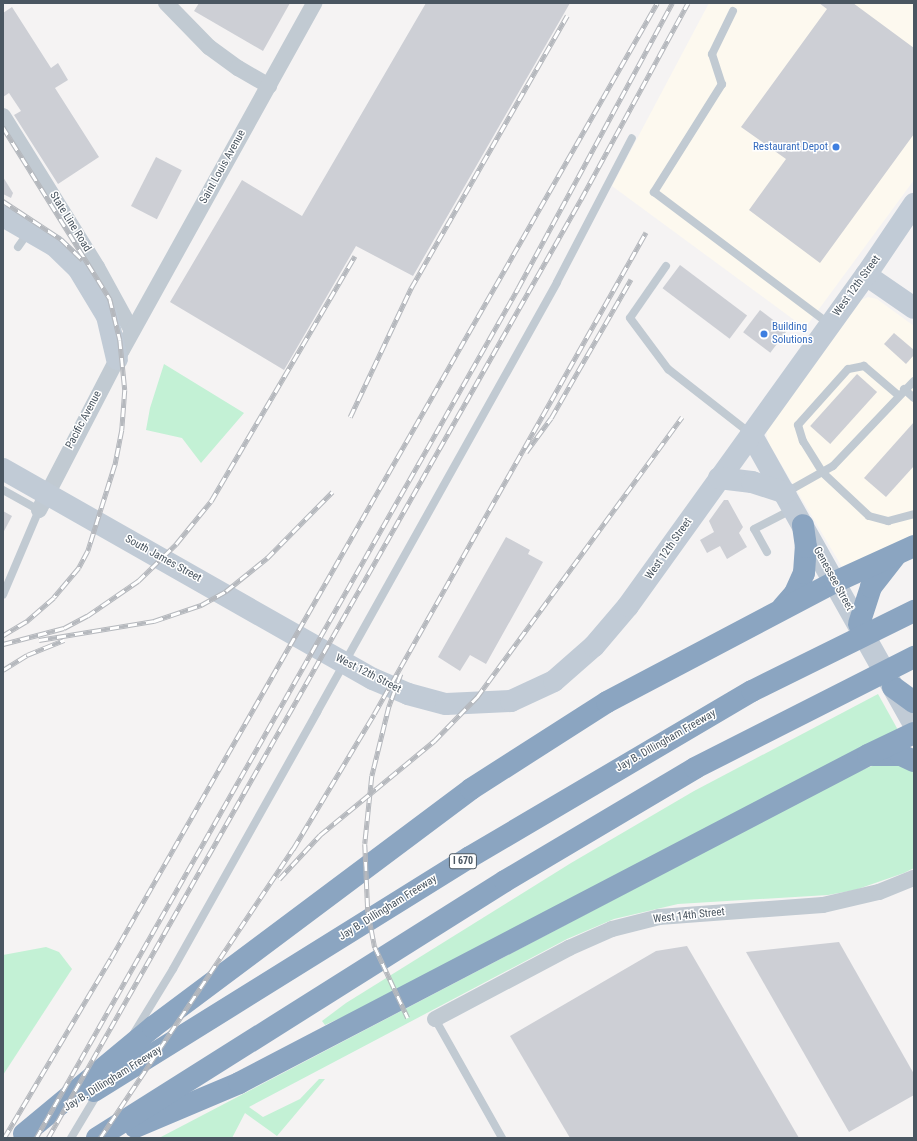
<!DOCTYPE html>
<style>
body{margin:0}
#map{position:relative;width:917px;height:1141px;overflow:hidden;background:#f5f3f3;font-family:"Roboto Condensed",sans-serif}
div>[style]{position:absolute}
.commercial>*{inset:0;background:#fdf9ef}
.green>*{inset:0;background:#c3f1d5}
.building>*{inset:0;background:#cdcfd5;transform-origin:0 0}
.lane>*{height:8px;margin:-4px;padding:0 4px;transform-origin:4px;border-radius:4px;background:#c1cad2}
.street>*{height:16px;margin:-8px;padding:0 8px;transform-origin:8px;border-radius:8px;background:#c1cad2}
.secondary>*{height:22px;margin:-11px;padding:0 11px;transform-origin:11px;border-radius:11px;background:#c1cbd6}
.highway>*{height:22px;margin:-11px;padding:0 11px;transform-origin:11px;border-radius:11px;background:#8ba5c1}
.rail>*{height:4.5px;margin-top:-2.25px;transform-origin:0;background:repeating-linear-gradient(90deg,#fff 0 9px,#b5b8bd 0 18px);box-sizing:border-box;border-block:1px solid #b5b8bd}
.dots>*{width:11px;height:11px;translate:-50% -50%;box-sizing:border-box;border:2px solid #fff;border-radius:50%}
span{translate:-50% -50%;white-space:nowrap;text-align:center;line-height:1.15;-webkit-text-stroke:3px #fff;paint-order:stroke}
.shield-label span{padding:1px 3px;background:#fff;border:1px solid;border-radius:3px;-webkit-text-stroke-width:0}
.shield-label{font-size:10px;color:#4a5661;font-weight:700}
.shop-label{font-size:11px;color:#366cbe}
.right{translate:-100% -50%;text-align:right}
.left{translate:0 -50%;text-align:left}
.street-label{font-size:11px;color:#4a5661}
.frame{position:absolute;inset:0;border:4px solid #4a5661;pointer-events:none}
</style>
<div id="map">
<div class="commercial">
<div style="clip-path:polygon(709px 3px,914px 3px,914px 180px,805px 328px,612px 186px)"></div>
<div style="clip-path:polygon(868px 297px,877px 299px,914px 326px,914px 539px,842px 567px,768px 442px,766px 431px,861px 300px)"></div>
</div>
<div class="green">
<div style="clip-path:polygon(164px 364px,244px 413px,201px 463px,182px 438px,146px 430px,150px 408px)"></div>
<div style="clip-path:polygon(878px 694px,898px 730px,349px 1014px,325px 1025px,322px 1021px,346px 1003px,571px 863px,694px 791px)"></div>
<div style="clip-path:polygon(892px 763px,914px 770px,914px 868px,904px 873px,855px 890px,828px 895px,678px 904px,614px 919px,567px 939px,249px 1107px,263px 1117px,300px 1099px,319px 1079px,325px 1079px,277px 1136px,245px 1113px,232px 1138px,159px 1138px,857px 772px,872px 766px)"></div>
<div style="clip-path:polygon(46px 947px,59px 952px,72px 969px,3px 1075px,3px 955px)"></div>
</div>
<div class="building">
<div style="clip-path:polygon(199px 3px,290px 3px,263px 51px,194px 11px)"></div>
<div style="clip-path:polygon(426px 3px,570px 3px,413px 276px,356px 246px,284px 370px,170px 302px,242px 180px,302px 216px)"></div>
<div style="clip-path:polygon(819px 3px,853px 3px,914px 48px,914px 134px,820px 263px,749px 210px,786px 159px,741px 127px,827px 9px)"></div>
<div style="clip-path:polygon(12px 7px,51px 68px,58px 63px,68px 80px,55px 88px,99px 157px,58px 184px,14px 115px,21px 111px,9px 93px,3px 97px,3px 13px)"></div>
<div style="left:156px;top:157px;width:29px;height:55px;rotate:27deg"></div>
<div style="clip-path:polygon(3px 177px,13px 193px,11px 198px,3px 194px)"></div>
<div style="left:680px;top:265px;width:84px;height:29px;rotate:37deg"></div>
<div style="left:760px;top:310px;width:34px;height:28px;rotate:37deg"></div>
<div style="clip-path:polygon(894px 333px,914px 350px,914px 355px,906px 364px,884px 344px)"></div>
<div style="left:857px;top:374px;width:27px;height:70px;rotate:42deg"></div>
<div style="clip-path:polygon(914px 422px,914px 466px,886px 497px,864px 478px)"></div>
<div style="clip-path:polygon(724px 500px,728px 500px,743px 527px,739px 533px,747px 547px,727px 559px,720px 546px,707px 553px,700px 540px,714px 532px,709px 521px)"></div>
<div style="clip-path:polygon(3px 511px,12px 516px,3px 533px)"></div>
<div style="clip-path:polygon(506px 537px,530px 550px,528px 554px,543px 562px,486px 664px,470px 655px,460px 671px,438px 657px)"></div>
<div style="clip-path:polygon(839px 942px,914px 1074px,914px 1095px,849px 1132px,746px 952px)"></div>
<div style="clip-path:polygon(687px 946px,799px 1138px,570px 1138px,510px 1036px,656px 951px)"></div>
</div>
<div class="lane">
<div style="left:733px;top:11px;width:48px;rotate:116deg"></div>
<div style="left:712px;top:54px;width:32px;rotate:72deg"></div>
<div style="left:722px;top:84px;width:128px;rotate:122.2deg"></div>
<div style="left:654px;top:192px;width:219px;rotate:37deg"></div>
<div style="left:18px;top:247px;width:19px;rotate:-55deg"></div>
<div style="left:666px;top:266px;width:63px;rotate:124.7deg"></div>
<div style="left:630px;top:318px;width:64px;rotate:53.3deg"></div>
<div style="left:668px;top:369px;width:104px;rotate:38deg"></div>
<div style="left:904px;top:389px;width:13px;rotate:42deg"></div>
<div style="left:898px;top:395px;width:45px;rotate:-139.5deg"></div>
<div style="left:864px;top:366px;width:16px;rotate:169deg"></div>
<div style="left:848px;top:369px;width:75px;rotate:131.8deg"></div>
<div style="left:798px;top:425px;width:17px;rotate:73deg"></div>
<div style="left:803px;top:441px;width:36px;rotate:58deg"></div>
<div style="left:822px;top:472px;width:64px;rotate:43.1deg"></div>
<div style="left:869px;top:516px;width:20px;rotate:15deg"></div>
<div style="left:888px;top:521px;width:27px;rotate:-15deg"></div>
<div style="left:3px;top:490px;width:41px;rotate:29.1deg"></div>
<div style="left:39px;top:510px;width:92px;rotate:113deg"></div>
<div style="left:785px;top:493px;width:55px;rotate:-29.4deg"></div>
<div style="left:833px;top:466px;width:117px;rotate:-46.4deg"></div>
<div style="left:767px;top:552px;width:26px;rotate:-119deg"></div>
<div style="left:754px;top:529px;width:44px;rotate:-27.1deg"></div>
<div style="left:435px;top:1019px;width:137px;rotate:60.6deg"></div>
<div style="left:134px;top:1033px;width:75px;rotate:-58.6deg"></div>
<div style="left:173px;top:969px;width:295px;rotate:-60.7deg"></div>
<div style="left:317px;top:712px;width:492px;rotate:-60.8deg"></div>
<div style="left:557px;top:282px;width:162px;rotate:-62.5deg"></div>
<div style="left:71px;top:1138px;width:52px;rotate:-59deg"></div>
</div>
<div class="street">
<div style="left:166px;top:3px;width:62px;rotate:45.7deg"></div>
<div style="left:209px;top:47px;width:36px;rotate:36deg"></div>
<div style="left:238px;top:68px;width:36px;rotate:30deg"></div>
<div style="left:3px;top:116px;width:178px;rotate:58.1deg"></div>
<div style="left:97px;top:267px;width:73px;rotate:61.3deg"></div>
<div style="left:39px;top:510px;width:180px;rotate:-62.6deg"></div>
<div style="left:122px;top:350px;width:397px;rotate:-61deg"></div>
<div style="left:435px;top:1019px;width:152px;rotate:-27.9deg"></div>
<div style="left:569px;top:948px;width:47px;rotate:-23.8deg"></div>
<div style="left:612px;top:929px;width:49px;rotate:-14.3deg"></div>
<div style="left:659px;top:917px;width:164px;rotate:-4.2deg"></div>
<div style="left:823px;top:905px;width:57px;rotate:-13.1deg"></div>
<div style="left:879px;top:892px;width:38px;rotate:-22deg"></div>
</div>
<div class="secondary">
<div style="left:3px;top:216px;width:60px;rotate:30deg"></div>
<div style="left:55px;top:246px;width:32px;rotate:44deg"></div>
<div style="left:78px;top:268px;width:56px;rotate:58.9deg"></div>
<div style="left:107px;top:316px;width:44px;rotate:76.9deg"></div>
<div style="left:866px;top:275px;width:58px;rotate:34.5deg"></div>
<div style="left:751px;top:434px;width:334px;rotate:60.7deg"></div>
<div style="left:3px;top:469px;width:425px;rotate:29.6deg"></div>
<div style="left:373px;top:679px;width:38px;rotate:23deg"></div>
<div style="left:408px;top:694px;width:39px;rotate:15deg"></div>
<div style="left:446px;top:704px;width:65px;rotate:-2.6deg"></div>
<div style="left:511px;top:701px;width:47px;rotate:-24.9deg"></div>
<div style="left:554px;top:681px;width:53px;rotate:-41.2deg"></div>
<div style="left:594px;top:646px;width:52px;rotate:-49.6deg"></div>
<div style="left:628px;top:606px;width:408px;rotate:-54.3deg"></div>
<div style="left:866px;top:275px;width:86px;rotate:-55.9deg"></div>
<div style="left:719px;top:478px;width:33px;rotate:7deg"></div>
<div style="left:752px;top:482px;width:35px;rotate:18deg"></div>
</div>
<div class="highway">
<div style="left:783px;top:607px;width:18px;rotate:-49deg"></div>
<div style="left:795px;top:593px;width:22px;rotate:-66deg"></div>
<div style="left:804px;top:573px;width:26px;rotate:-86deg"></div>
<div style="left:806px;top:547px;width:22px;rotate:-98deg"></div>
<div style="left:859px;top:624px;width:39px;rotate:-72deg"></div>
<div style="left:871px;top:587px;width:39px;rotate:-52deg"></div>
<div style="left:893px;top:687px;width:26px;rotate:36deg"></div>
<div style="left:873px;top:755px;width:28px"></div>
<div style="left:901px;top:755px;width:14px;rotate:25deg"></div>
<div style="left:94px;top:1091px;width:443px;rotate:-31.9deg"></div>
<div style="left:470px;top:857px;width:327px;rotate:-30.5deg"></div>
<div style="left:752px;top:691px;width:181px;rotate:-26.3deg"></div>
<div style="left:135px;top:1127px;width:113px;rotate:-22.9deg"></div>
<div style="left:239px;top:1083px;width:709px;rotate:-27.54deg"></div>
<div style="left:868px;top:755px;width:51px;rotate:-25.6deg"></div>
<div style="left:24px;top:1134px;width:168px;rotate:-39.7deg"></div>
<div style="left:153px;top:1027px;width:397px;rotate:-36.8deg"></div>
<div style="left:471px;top:789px;width:161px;rotate:-32.6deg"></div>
<div style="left:607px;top:702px;width:258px;rotate:-27.8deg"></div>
<div style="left:835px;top:582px;width:87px;rotate:-24.5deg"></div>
<div style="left:97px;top:1138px;width:482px;rotate:-32.2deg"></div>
<div style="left:505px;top:881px;width:221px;rotate:-30.7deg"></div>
<div style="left:695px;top:768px;width:246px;rotate:-26.9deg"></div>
</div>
<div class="rail">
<div style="left:3px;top:127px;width:203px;rotate:58.1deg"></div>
<div style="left:110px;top:299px;width:42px;rotate:76.3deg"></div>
<div style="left:120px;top:340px;width:50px;rotate:84.3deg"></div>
<div style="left:125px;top:390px;width:40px;rotate:94.3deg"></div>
<div style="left:122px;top:430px;width:36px;rotate:101deg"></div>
<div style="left:115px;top:465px;width:90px;rotate:107.4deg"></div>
<div style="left:88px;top:551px;width:19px;rotate:118deg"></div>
<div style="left:79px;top:568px;width:39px;rotate:130deg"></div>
<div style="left:54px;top:598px;width:37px;rotate:139deg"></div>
<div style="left:26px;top:622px;width:27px;rotate:149deg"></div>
<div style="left:3px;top:201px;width:69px;rotate:33.2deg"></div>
<div style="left:61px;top:239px;width:30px;rotate:44deg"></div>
<div style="left:350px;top:417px;width:143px;rotate:-64.7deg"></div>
<div style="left:411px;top:288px;width:314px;rotate:-60.2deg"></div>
<div style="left:526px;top:452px;width:42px;rotate:-53.7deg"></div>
<div style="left:551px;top:418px;width:160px;rotate:-60.1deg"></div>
<div style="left:39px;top:640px;width:117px;rotate:-9.4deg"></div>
<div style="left:154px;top:621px;width:50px;rotate:-18.8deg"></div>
<div style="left:201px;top:605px;width:29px;rotate:-29deg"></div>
<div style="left:226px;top:591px;width:53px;rotate:-38.8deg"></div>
<div style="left:267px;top:558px;width:93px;rotate:-45.4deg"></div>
<div style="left:3px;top:644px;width:63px;rotate:-14.7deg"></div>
<div style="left:64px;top:628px;width:26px;rotate:-28deg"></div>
<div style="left:87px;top:616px;width:62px;rotate:-34.5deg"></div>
<div style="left:138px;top:581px;width:53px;rotate:-44.2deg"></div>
<div style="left:176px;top:544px;width:55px;rotate:-50.9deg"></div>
<div style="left:211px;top:501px;width:284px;rotate:-59.6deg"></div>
<div style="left:3px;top:670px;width:28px;rotate:-32deg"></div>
<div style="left:27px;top:655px;width:40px;rotate:-22deg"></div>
<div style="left:401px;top:674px;width:35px;rotate:110deg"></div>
<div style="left:389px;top:707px;width:71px;rotate:103.8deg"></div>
<div style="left:372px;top:776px;width:68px;rotate:95.9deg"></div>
<div style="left:365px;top:844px;width:68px;rotate:87.5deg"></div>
<div style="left:368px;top:912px;width:36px;rotate:79deg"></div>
<div style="left:375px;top:947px;width:78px;rotate:65.1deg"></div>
<div style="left:279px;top:879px;width:60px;rotate:-47deg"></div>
<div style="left:320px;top:835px;width:148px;rotate:-39.5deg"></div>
<div style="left:434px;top:741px;width:62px;rotate:-45.7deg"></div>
<div style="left:477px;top:697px;width:347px;rotate:-53.8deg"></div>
<div style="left:4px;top:1138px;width:209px;rotate:-59.3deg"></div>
<div style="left:111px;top:958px;width:1100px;rotate:-60.24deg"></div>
<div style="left:36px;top:1138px;width:977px;rotate:-60.44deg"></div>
<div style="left:518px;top:288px;width:324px;rotate:-61.6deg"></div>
<div style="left:48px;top:1138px;width:1080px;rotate:-60.42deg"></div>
<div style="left:581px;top:199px;width:223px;rotate:-61.4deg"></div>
<div style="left:100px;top:1138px;width:348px;rotate:-56.3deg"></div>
<div style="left:293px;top:849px;width:157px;rotate:-59deg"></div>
<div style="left:374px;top:714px;width:553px;rotate:-60.56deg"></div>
</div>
<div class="dots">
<div style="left:836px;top:147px;background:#3f7fe0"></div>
<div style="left:764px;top:334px;background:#3f7fe0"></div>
</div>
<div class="shield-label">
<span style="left:463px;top:861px">I 670</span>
</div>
<div class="shop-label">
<span class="right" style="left:828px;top:147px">Restaurant Depot</span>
<span class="left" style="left:772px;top:334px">Building<br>Solutions</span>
</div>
<div class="street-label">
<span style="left:223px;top:167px;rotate:-61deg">Saint Louis Avenue</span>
<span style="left:70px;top:222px;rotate:58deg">State Line Road</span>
<span style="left:857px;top:286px;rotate:-54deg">West 12th Street</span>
<span style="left:84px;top:420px;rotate:-62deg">Pacific Avenue</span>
<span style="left:669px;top:549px;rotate:-55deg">West 12th Street</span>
<span style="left:163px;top:559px;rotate:29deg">South James Street</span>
<span style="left:833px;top:579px;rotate:61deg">Genessee Street</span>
<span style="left:368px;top:674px;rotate:27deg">West 12th Street</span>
<span style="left:666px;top:741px;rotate:-30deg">Jay B. Dillingham Freeway</span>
<span style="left:388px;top:908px;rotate:-32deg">Jay B. Dillingham Freeway</span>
<span style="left:689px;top:916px;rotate:-6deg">West 14th Street</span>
<span style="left:113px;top:1079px;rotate:-32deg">Jay B. Dillingham Freeway</span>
</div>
<div class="frame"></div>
</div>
